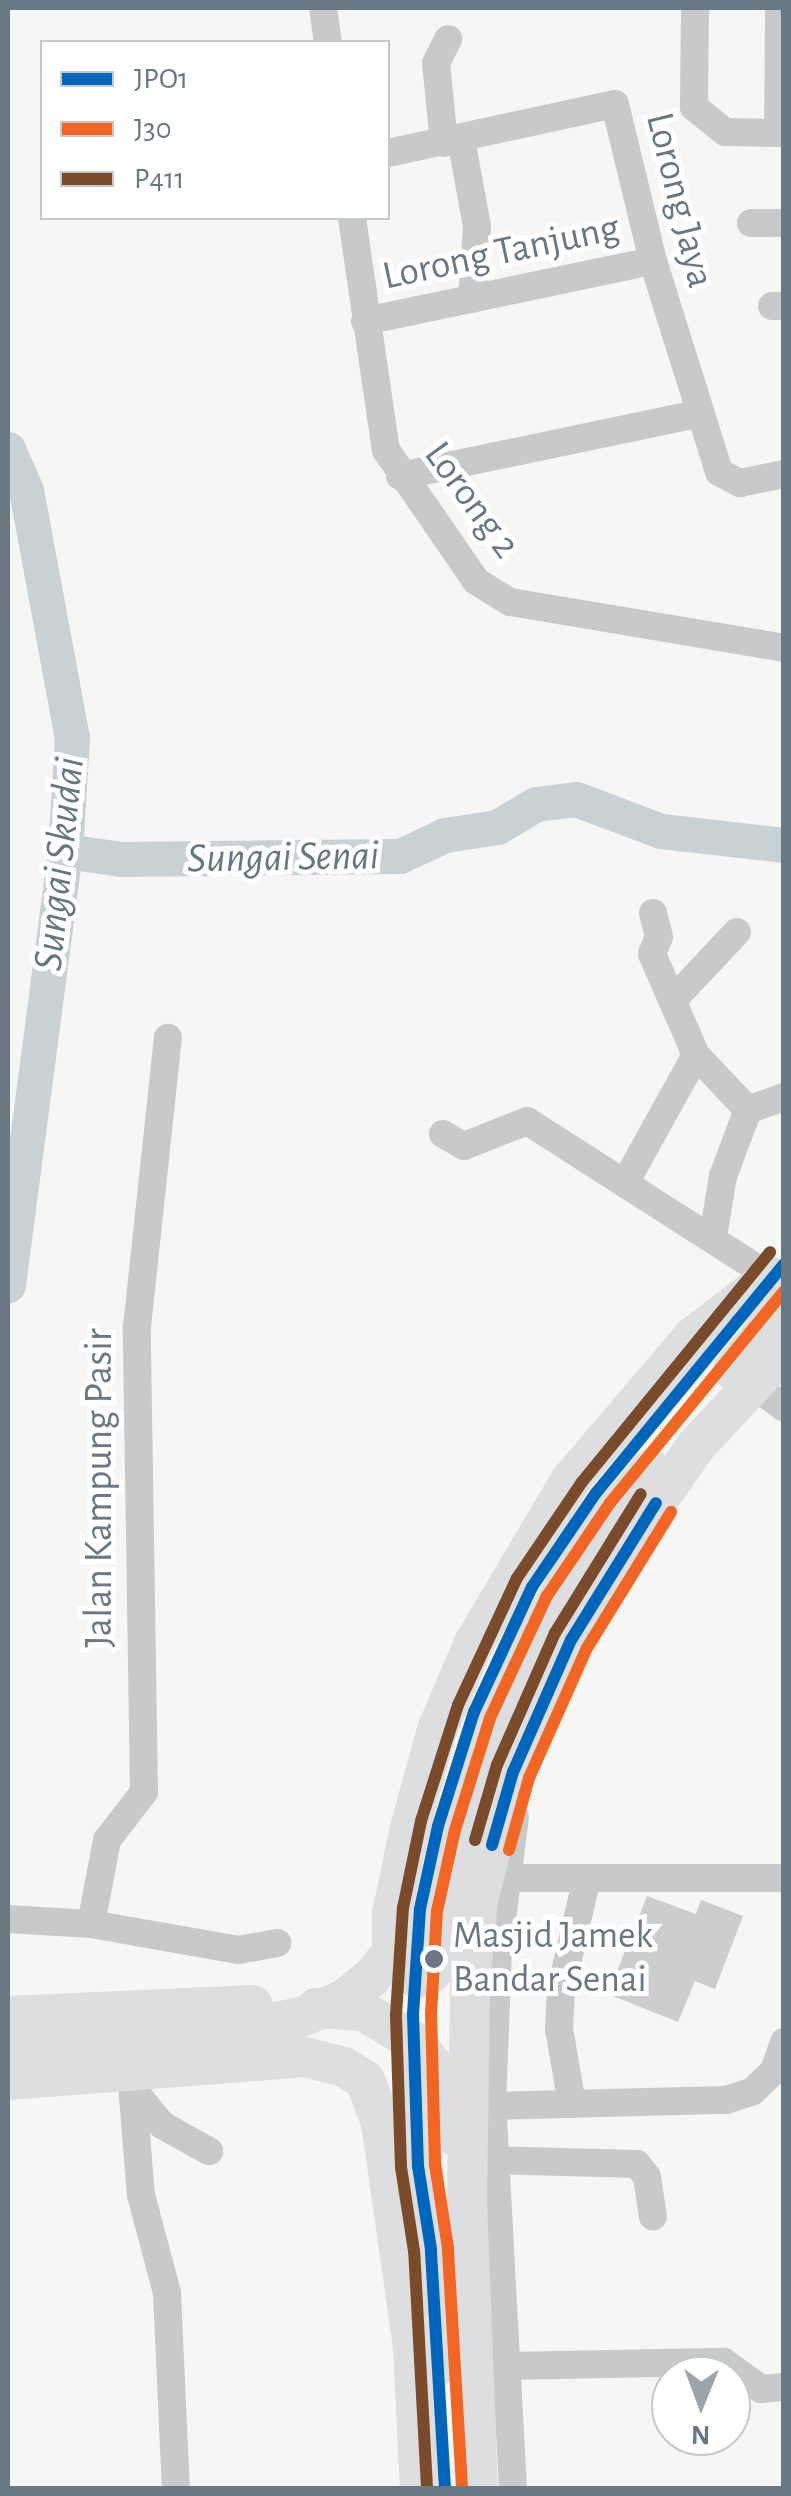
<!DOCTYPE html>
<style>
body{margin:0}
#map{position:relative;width:791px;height:2496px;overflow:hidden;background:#f6f6f5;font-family:"Alegreya Sans",sans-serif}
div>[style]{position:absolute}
.river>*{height:35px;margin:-17.5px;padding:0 17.5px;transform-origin:17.5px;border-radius:17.5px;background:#c8d1d3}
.building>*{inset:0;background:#cccdce}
.minor>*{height:28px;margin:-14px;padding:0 14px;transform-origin:14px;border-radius:14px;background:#c8caca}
.highway>*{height:40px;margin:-20px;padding:0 20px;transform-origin:20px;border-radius:20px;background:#dddedf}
.bus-1>*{height:12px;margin:-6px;padding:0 6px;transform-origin:6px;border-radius:6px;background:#0065bd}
.bus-2>*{height:12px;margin:-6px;padding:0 6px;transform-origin:6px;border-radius:6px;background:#f26522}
.bus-3>*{height:12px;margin:-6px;padding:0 6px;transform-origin:6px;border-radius:6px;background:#7a4b2a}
.dots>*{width:28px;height:28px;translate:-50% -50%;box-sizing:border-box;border:5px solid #fff;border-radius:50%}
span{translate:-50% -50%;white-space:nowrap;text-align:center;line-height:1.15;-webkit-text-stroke:10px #fff;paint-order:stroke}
.bus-label{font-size:38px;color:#697882}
.left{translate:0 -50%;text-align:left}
.street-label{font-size:40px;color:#697882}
.water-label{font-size:42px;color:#64797f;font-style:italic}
.frame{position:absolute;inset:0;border:10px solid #697882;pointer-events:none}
.legend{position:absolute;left:40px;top:40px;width:350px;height:180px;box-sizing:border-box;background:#fff;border:2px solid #c3c9cd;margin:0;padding:12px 18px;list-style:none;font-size:30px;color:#697882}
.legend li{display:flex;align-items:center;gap:20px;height:50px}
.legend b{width:50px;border:2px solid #c3c9cd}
.north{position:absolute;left:651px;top:2356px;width:100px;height:100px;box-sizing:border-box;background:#fff;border:2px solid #c3c9cd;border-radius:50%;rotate:181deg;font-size:28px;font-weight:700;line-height:40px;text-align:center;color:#697882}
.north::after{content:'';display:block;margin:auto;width:35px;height:45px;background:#9aa4aa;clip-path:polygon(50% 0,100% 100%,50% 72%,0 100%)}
</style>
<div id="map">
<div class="river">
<div style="left:8px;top:449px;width:45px;rotate:66.3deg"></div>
<div style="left:26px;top:490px;width:252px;rotate:79.5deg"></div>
<div style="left:72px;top:738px;width:113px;rotate:93.5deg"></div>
<div style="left:65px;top:851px;width:438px;rotate:97.5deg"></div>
<div style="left:65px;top:851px;width:57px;rotate:8.1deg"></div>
<div style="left:121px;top:859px;width:279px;rotate:-0.6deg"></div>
<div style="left:400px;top:856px;width:50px;rotate:-25deg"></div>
<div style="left:445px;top:835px;width:53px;rotate:-8.7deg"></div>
<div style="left:497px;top:827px;width:45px;rotate:-30.5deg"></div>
<div style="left:536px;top:804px;width:40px;rotate:-7.1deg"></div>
<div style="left:576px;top:799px;width:91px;rotate:20.6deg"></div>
<div style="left:661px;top:831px;width:124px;rotate:6.5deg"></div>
</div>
<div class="building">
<div style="clip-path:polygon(647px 1896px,696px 1914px,701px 1900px,743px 1916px,715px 1989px,695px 1981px,678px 2022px,608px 1994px)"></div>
</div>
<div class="minor">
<div style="left:323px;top:8px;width:34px;rotate:82deg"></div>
<div style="left:695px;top:8px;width:99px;rotate:90.6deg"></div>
<div style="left:694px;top:107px;width:40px;rotate:39deg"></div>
<div style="left:725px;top:132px;width:59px;rotate:1deg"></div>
<div style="left:778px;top:133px;width:125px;rotate:-89.5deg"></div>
<div style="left:461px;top:139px;width:88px;rotate:79.6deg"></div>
<div style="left:477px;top:226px;width:73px;rotate:93.9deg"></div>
<div style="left:444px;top:143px;width:80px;rotate:-95.7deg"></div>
<div style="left:436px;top:63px;width:27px;rotate:-63deg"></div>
<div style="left:388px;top:153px;width:232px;rotate:-12.2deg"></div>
<div style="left:615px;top:104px;width:162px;rotate:76.4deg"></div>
<div style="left:653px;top:261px;width:221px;rotate:72.6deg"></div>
<div style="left:719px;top:472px;width:24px;rotate:28deg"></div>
<div style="left:740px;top:483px;width:45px;rotate:-11.6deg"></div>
<div style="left:352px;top:218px;width:234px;rotate:81.7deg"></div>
<div style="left:386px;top:450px;width:159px;rotate:55.5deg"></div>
<div style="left:476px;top:581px;width:40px;rotate:32deg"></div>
<div style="left:510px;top:602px;width:278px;rotate:9.5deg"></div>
<div style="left:751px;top:223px;width:33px"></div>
<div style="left:772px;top:306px;width:12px"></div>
<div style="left:365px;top:321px;width:294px;rotate:-11.8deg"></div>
<div style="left:400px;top:476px;width:302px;rotate:-11.8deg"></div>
<div style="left:674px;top:999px;width:92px;rotate:-46.8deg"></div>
<div style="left:696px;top:1055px;width:76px;rotate:46.6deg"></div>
<div style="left:748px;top:1110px;width:38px;rotate:-20deg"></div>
<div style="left:443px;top:1134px;width:24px;rotate:30deg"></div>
<div style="left:464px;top:1146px;width:68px;rotate:-21.6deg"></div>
<div style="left:527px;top:1121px;width:290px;rotate:32.6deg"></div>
<div style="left:625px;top:1183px;width:146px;rotate:-61deg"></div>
<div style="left:696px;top:1055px;width:110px;rotate:-113.5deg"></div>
<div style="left:652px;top:954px;width:18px;rotate:-68deg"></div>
<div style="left:659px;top:937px;width:25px;rotate:-104deg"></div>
<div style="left:713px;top:1237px;width:62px;rotate:-80.7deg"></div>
<div style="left:723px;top:1176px;width:71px;rotate:-69.3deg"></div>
<div style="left:755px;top:1386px;width:36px;rotate:37deg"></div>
<div style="left:508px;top:1878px;width:276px"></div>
<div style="left:8px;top:1919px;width:83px;rotate:3.4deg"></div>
<div style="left:91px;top:1924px;width:149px;rotate:10deg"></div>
<div style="left:238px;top:1950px;width:40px;rotate:-10deg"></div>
<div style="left:91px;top:1924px;width:86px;rotate:-79.2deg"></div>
<div style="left:107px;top:1840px;width:61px;rotate:-52.4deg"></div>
<div style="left:144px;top:1792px;width:465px;rotate:-90.9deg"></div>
<div style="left:137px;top:1327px;width:291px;rotate:-83.9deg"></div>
<div style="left:131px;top:2072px;width:123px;rotate:85.4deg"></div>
<div style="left:141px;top:2195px;width:101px;rotate:75.1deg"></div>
<div style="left:167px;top:2293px;width:195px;rotate:87.4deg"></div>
<div style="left:132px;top:2088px;width:48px;rotate:51deg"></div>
<div style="left:162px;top:2125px;width:54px;rotate:29deg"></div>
<div style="left:572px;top:2104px;width:76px;rotate:-99.8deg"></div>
<div style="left:559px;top:2029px;width:40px;rotate:-87.1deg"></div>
<div style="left:561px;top:1989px;width:114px;rotate:-76.8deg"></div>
<div style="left:492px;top:2106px;width:234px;rotate:-1.5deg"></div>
<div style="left:726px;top:2100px;width:28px;rotate:-18deg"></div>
<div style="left:753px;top:2091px;width:29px;rotate:-44deg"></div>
<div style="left:774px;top:2071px;width:31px;rotate:-71deg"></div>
<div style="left:494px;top:2160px;width:143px;rotate:1.6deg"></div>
<div style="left:637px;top:2164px;width:16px;rotate:52deg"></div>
<div style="left:647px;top:2177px;width:40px;rotate:81.5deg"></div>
<div style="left:507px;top:2366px;width:217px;rotate:-1.1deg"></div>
<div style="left:724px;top:2362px;width:46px;rotate:36.1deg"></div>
<div style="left:761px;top:2389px;width:23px;rotate:-5deg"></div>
<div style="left:513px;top:2488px;width:383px;rotate:-93.1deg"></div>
<div style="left:492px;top:2106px;width:155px;rotate:-87.8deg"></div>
<div style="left:498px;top:1951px;width:135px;rotate:-82.8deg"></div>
</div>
<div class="highway">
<div style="left:733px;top:1370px;width:80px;rotate:-50.1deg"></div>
<div style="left:472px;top:1912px;width:73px;rotate:123.9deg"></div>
<div style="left:431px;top:1973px;width:15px;rotate:160deg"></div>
<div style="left:417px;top:1978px;width:31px;rotate:-144deg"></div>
<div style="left:392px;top:1960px;width:46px;rotate:-90deg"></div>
<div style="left:392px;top:1914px;width:88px;rotate:-78.2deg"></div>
<div style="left:410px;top:1828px;width:102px;rotate:-74.6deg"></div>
<div style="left:437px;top:1730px;width:95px;rotate:-67deg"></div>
<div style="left:474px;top:1643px;width:188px;rotate:-59.3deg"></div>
<div style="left:570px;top:1481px;width:191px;rotate:-49.5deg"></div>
<div style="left:694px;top:1336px;width:97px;rotate:-37.5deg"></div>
<div style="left:316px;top:2008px;width:47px;rotate:3.7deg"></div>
<div style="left:363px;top:2011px;width:61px;rotate:30.8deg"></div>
<div style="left:415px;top:2042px;width:34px;rotate:53deg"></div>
<div style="left:435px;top:2069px;width:70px;rotate:73.4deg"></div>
<div style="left:8px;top:2016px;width:245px;rotate:-2.6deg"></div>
<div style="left:8px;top:2051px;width:209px;rotate:-4.7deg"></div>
<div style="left:216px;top:2034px;width:87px;rotate:-11.3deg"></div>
<div style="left:301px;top:2017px;width:45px;rotate:-22deg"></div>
<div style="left:343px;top:2000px;width:36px;rotate:-38deg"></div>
<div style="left:371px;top:1978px;width:114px;rotate:-50.3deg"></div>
<div style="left:444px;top:1890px;width:161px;rotate:-73.4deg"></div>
<div style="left:490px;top:1736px;width:94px;rotate:-65.6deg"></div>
<div style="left:529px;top:1650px;width:117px;rotate:-60.8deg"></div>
<div style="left:586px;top:1548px;width:102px;rotate:-50.6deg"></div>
<div style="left:415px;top:2073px;width:293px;rotate:85.3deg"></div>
<div style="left:8px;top:2080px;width:298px;rotate:-4.4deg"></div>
<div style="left:305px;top:2057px;width:40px;rotate:14.4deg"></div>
<div style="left:344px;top:2067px;width:25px;rotate:32deg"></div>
<div style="left:365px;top:2080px;width:45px;rotate:69.1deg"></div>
<div style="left:381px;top:2122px;width:227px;rotate:81.9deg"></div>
<div style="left:413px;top:2347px;width:141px;rotate:87.2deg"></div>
<div style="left:478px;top:2488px;width:284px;rotate:-92.2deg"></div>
<div style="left:467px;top:2204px;width:221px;rotate:-89.2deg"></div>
<div style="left:470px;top:1983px;width:83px;rotate:-84.5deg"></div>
<div style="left:478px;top:1900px;width:76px;rotate:-75.6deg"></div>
<div style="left:497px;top:1826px;width:110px;rotate:-70.9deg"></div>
<div style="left:533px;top:1722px;width:180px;rotate:-62.9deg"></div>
<div style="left:615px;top:1562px;width:141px;rotate:-55.1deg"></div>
<div style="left:696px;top:1446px;width:129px;rotate:-47.2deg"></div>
</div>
<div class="bus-1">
<div style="left:492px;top:1845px;width:76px;rotate:-74deg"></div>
<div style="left:513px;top:1772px;width:144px;rotate:-66.3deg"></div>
<div style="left:571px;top:1640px;width:161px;rotate:-58.2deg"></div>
<div style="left:445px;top:2488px;width:239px;rotate:-93.4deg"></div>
<div style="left:431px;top:2249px;width:84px;rotate:-98.9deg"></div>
<div style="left:418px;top:2166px;width:152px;rotate:-91.9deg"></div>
<div style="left:413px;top:2014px;width:105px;rotate:-86.2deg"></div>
<div style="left:420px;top:1909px;width:85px;rotate:-77.8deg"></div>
<div style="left:438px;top:1826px;width:120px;rotate:-72.5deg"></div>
<div style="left:474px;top:1712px;width:138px;rotate:-65.1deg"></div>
<div style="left:532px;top:1587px;width:114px;rotate:-55.8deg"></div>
<div style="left:596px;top:1493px;width:296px;rotate:-50.6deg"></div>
</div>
<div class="bus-2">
<div style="left:509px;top:1850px;width:75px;rotate:-74.5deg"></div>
<div style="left:529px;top:1778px;width:142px;rotate:-66deg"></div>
<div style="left:587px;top:1648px;width:160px;rotate:-58.3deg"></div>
<div style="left:462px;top:2487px;width:239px;rotate:-93.4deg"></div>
<div style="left:448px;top:2248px;width:85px;rotate:-98.8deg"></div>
<div style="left:435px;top:2164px;width:150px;rotate:-91.5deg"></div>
<div style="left:431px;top:2014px;width:103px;rotate:-86.7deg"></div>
<div style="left:437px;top:1911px;width:83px;rotate:-77.5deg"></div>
<div style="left:455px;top:1830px;width:117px;rotate:-72.6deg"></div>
<div style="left:490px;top:1718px;width:135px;rotate:-65deg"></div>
<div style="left:547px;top:1596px;width:112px;rotate:-55.9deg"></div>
<div style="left:610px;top:1503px;width:274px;rotate:-50.6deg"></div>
</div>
<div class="bus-3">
<div style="left:475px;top:1840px;width:78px;rotate:-73.7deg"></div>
<div style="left:497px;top:1765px;width:144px;rotate:-66.3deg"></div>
<div style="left:555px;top:1633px;width:163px;rotate:-58.3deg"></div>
<div style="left:427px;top:2488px;width:237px;rotate:-93.1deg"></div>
<div style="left:414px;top:2251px;width:85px;rotate:-98.8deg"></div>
<div style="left:401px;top:2167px;width:152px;rotate:-91.9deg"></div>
<div style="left:396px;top:2015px;width:107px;rotate:-86.3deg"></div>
<div style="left:403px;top:1908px;width:89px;rotate:-78.3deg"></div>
<div style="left:421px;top:1821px;width:122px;rotate:-72.3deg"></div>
<div style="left:458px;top:1705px;width:140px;rotate:-65.1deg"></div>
<div style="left:517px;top:1578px;width:116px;rotate:-55.9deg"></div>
<div style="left:582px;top:1482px;width:297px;rotate:-50.7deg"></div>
</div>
<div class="dots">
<div style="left:434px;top:1959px;background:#697882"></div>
</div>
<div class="bus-label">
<span class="left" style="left:453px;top:1959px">Masjid Jamek<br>Bandar Senai</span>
</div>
<div class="street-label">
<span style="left:680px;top:200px;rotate:76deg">Lorong Jaya</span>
<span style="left:501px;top:252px;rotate:-12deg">Lorong Tanjung</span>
<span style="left:472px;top:500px;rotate:54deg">Lorong 2</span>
<span style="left:99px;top:1488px;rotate:-90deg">Jalan Kampung Pasir</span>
</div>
<div class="water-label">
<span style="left:283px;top:857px;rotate:-1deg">Sungai Senai</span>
<span style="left:59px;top:864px;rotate:-84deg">Sungai Skudai</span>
</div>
<div class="frame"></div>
<ul class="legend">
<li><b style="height:12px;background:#0065bd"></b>JPO1</li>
<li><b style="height:12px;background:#f26522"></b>J30</li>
<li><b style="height:12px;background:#7a4b2a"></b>P411</li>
</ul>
<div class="north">N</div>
</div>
